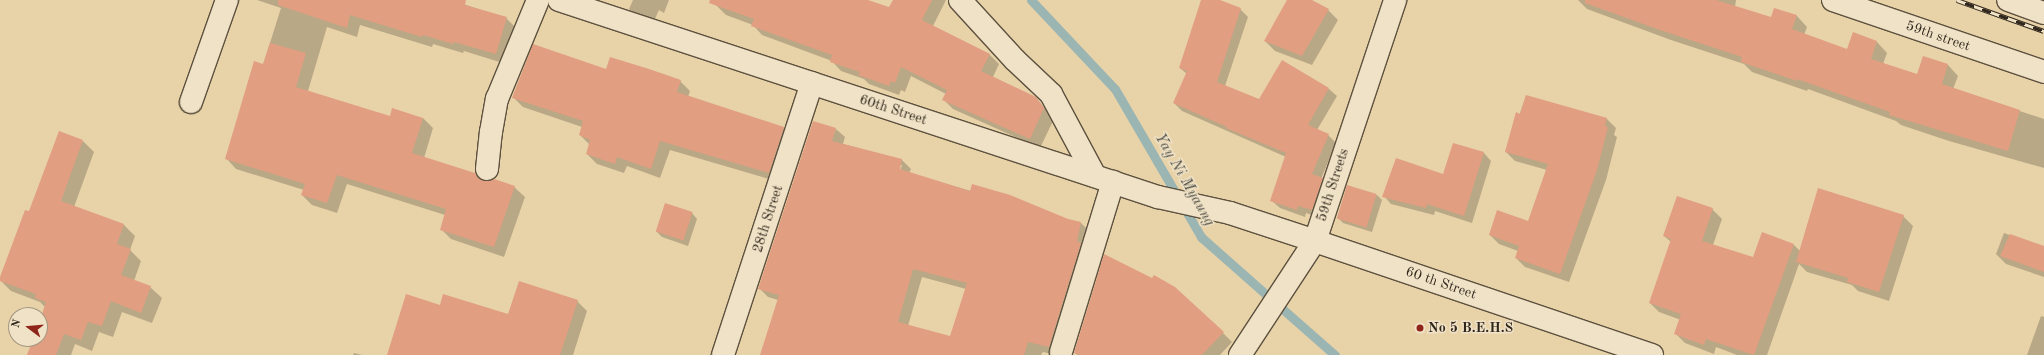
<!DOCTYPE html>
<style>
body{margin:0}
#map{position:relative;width:2044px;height:355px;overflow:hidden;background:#e8d2a8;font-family:"Old Standard TT",serif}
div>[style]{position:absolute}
.shadow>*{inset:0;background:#0003}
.stream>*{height:9px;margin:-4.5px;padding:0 4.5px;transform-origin:4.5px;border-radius:4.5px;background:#9bb5b3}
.building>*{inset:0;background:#e19e81;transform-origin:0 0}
.roads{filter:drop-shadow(1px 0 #5d513f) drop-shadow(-1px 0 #5d513f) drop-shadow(0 1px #5d513f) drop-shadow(0 -1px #5d513f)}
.minor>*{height:22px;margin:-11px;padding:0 11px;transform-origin:11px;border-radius:11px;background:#f0e2c6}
.rail>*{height:4.5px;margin-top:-2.25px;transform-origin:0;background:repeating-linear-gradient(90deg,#f0e2c6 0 9px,#2f261c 0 18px);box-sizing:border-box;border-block:1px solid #2f261c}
.dots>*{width:11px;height:11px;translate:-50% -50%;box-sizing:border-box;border:2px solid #f0e2c6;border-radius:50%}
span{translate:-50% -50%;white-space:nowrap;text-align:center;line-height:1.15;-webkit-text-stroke:3px #f0e2c6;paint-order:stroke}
.street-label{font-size:14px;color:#2f261c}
.poi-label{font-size:14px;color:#2f261c;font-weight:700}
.left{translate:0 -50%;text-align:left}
.water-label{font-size:15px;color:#4a4a42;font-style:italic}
.north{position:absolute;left:8px;top:307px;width:40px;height:40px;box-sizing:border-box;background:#f0e2c6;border:1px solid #a39782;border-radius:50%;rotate:286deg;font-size:11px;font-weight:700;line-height:16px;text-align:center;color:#2f261c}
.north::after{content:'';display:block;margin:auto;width:14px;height:18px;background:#8f2418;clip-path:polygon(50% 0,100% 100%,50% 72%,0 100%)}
</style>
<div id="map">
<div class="shadow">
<div style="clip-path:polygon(257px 0,451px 0,506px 18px,516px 28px,506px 64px,464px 51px,463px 53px,433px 44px,432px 47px,360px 25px,357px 37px,327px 27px,308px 91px,390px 118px,423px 118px,433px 128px,424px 158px,475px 174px,482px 181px,514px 187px,525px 197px,504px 257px,451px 239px,441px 229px,445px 215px,347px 184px,337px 213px,312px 205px,302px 195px,304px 190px,236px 169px,226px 158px,263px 65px,281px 8px)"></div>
<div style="clip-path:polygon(633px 0,669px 0,664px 13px,659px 10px,654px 21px,634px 15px,629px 9px)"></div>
<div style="clip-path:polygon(718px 0,865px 0,890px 9px,894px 0,946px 0,933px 26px,989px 54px,999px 64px,993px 77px,1036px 98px,1054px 119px,1040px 148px,953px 109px,944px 100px,946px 94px,911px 76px,905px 92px,901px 90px,899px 95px,869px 84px,864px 79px,841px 71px,832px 61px,762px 35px,753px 25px,726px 15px,716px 5px)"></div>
<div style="clip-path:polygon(1202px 0,1217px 0,1240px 9px,1248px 17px,1225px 86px,1260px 100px,1329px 89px,1337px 96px,1317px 130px,1328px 135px,1336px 143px,1321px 179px,1330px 186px,1320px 218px,1306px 213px,1305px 217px,1280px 208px,1272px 201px,1286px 157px,1182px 111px,1174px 103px,1187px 74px,1180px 68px)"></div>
<div style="clip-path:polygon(1288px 0,1310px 0,1328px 10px,1338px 20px,1312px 65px,1275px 51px,1265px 41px)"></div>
<div style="clip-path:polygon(1578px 0,1736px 0,1735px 7px,1772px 19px,1775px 9px,1797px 16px,1807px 27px,1804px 35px,1848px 50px,1854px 34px,1877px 42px,1887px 53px,1883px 64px,1918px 75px,1923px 57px,1948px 65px,1958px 76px,1953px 89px,2044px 119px,2044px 168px,1949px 141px,1901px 125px,1896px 121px,1808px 89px,1807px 91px,1752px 72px,1744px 64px,1671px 40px,1587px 9px)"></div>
<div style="clip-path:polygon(607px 70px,680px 81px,690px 91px,688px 97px,784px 128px,794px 138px,779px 182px,670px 150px,660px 178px,627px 166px,624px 173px,597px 164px,587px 154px,590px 145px,580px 135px,582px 127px,523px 107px,513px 97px)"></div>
<div style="clip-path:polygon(1526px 96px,1607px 119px,1616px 128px,1614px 135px,1617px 137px,1606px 180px,1569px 282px,1525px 267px,1516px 258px,1518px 251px,1499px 244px,1490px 235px,1529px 222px,1547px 170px,1515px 161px,1506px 152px)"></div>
<div style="clip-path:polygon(evenodd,836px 129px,845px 137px,843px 144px,902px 160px,911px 169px,909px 173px,1081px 223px,1090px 232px,1056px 355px,1043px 352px,1041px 355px,761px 355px,778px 300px,768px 297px,759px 288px,836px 129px,900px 165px,902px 165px,899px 174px,900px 165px,836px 129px,922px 277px,966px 289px,951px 337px,908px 326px,922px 277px)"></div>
<div style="clip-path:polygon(83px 141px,94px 152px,74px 207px,124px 225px,135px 236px,130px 250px,141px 261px,134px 281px,150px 287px,162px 298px,152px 323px,122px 312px,113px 337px,99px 332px,92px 351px,75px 344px,71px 355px,28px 355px,34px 339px,40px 339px,40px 323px,46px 308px,40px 302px,11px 291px,0 280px,30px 213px)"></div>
<div style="clip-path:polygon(1484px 153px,1491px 161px,1472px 223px,1435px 211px,1434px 215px,1391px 204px,1384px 196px,1444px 176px)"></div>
<div style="clip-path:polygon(1377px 195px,1382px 200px,1372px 232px,1343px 223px,1337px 217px)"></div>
<div style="clip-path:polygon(1712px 209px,1722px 219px,1713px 245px,1754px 258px,1794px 245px,1800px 251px,1903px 216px,1913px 226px,1889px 301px,1858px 291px,1852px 285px,1807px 272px,1799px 264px,1767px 355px,1737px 355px,1716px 347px,1714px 354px,1685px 343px,1676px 334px,1681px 320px,1659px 312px,1650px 303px,1671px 242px,1664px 236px)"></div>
<div style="clip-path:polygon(692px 213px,697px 219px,688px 246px,662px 237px,656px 231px)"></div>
<div style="clip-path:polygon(2004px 233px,2044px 247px,2044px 277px,2006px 264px,1996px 254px)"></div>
<div style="clip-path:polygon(1152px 279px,1223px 333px,1232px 342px,1220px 355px,1077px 355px,1075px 353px)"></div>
<div style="clip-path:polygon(577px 301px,587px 311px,573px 355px,388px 355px,440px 306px,509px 315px)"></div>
<div style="clip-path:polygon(2041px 316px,2044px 317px,2044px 355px,2027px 355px)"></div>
<div style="clip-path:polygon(354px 353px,362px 355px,353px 355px)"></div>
</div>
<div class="stream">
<div style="left:1031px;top:0;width:122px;rotate:46.7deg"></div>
<div style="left:1115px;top:89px;width:171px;rotate:59.8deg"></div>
<div style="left:1201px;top:237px;width:179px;rotate:41.4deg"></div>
</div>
<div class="building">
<div style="clip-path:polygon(278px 0,466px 0,465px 5px,507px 17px,496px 54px,454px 42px,453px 44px,423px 35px,422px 37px,350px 15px,347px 28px,278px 5px)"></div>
<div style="clip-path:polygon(710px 0,868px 0,889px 7px,893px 0,932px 0,922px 20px,990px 54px,981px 71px,1036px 97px,1044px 108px,1030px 139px,942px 100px,947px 90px,901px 67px,895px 83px,891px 81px,889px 86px,858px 75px,860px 72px,830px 62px,832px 55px,751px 26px,754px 19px,709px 3px)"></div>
<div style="clip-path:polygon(1201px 0,1220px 0,1241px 8px,1217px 82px,1259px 99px,1282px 60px,1329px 88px,1308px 125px,1329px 134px,1312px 174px,1323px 178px,1312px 210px,1298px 206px,1297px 210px,1270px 201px,1286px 153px,1226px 128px,1227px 127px,1173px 103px,1187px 71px,1179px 68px)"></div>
<div style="clip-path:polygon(1287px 0,1312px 0,1329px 9px,1302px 56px,1264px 41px)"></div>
<div style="clip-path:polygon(1585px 0,1716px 0,1771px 17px,1774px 8px,1797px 15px,1792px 29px,1847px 49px,1853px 32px,1877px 41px,1871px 59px,1917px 74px,1923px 56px,1948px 64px,1942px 84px,2020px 110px,2008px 151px,1889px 115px,1890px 112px,1797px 79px,1797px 81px,1741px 62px,1742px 57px,1660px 30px,1585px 3px)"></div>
<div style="clip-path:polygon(270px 43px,306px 53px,296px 87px,390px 116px,392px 108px,423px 118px,412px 153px,475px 173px,479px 179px,485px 181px,494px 179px,515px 186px,494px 247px,440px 230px,446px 209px,337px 175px,327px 203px,301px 195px,305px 184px,225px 159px,254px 61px,263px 64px)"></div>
<div style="clip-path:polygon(533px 44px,606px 69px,610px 57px,649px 69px,681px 80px,677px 92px,784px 127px,769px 173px,660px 141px,651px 169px,617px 157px,615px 164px,586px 154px,590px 140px,579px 135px,583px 121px,512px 98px)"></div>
<div style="clip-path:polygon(1526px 95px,1607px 118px,1605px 126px,1608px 127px,1597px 170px,1560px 274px,1515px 258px,1519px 246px,1489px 235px,1497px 210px,1528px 221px,1548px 164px,1505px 152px,1516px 112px,1520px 114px)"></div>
<div style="clip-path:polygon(evenodd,813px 121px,836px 128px,832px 141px,902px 159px,900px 169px,970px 191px,972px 184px,1010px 195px,1068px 219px,1081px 222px,1077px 241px,1081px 243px,1049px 347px,1028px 342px,1024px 355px,760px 355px,779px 295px,758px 289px,813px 121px,913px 269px,967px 283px,950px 336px,898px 322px,913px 269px)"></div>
<div style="clip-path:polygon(59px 131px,83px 140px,61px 201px,124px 224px,117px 244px,131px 249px,121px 275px,151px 286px,141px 313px,111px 301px,102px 326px,88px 322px,81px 340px,64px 334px,56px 355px,27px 355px,33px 339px,40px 339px,40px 320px,46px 302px,35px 298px,36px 294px,0 281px,0 277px,25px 210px,29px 211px)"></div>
<div style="clip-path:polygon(1453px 143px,1484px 152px,1464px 216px,1427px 204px,1426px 208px,1382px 197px,1396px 158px,1443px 174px)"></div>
<div style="left:1347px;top:185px;width:31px;height:35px;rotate:17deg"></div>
<div style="clip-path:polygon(1818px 188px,1904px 215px,1879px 292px,1847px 282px,1848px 278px,1796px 262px)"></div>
<div style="clip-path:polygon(1677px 196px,1713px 208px,1702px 241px,1753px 257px,1762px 232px,1794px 244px,1754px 355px,1706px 339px,1704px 345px,1674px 334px,1681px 314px,1649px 303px,1671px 239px,1663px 236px)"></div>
<div style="left:665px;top:203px;width:29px;height:30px;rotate:18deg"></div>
<div style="clip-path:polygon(2010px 234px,2044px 246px,2044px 272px,2000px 256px)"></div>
<div style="clip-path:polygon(1104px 254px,1152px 278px,1154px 275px,1175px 287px,1224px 332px,1202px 355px,1080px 355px,1074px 353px)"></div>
<div style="clip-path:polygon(519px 281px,578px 300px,560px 355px,387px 355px,406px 294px,440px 305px,443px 294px,508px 314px)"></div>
</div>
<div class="roads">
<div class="minor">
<div style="left:559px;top:0;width:631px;rotate:18.21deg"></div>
<div style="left:1158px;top:197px;width:74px;rotate:12.5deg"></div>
<div style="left:1230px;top:213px;width:89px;rotate:18.2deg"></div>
<div style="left:1315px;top:241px;width:356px;rotate:18.7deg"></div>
<div style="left:960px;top:0;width:81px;rotate:47.5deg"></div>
<div style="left:1015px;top:60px;width:50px;rotate:43.4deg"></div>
<div style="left:1051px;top:94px;width:93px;rotate:61.8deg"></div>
<div style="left:1833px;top:0;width:223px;rotate:18.8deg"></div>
<div style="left:2008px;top:0;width:38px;rotate:20deg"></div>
<div style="left:191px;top:102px;width:108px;rotate:-70.6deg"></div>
<div style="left:487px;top:169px;width:37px;rotate:-84deg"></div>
<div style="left:491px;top:132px;width:34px;rotate:-80deg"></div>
<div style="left:497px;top:99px;width:107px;rotate:-67.5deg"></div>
<div style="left:1061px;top:352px;width:178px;rotate:-73deg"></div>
<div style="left:723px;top:355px;width:286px;rotate:-71.9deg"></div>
<div style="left:1240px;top:355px;width:136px;rotate:-56.7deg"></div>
<div style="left:1315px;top:241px;width:254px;rotate:-71.6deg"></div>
</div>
</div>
<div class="rail">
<div style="left:1957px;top:0;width:92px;rotate:19.6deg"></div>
</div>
<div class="dots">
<div style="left:1420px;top:328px;background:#8f2418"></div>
</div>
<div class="street-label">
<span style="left:1938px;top:36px;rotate:19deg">59th street</span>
<span style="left:893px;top:110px;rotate:18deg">60th Street</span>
<span style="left:1333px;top:185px;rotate:-72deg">59th Streets</span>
<span style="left:768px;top:219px;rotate:-72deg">28th Street</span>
<span style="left:1441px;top:283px;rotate:19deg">60 th Street</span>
</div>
<div class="poi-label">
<span class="left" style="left:1428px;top:328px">No 5 B.E.H.S</span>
</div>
<div class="water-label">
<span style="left:1184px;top:180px;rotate:60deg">Yay Ni Myaung</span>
</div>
<div class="north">N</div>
</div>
